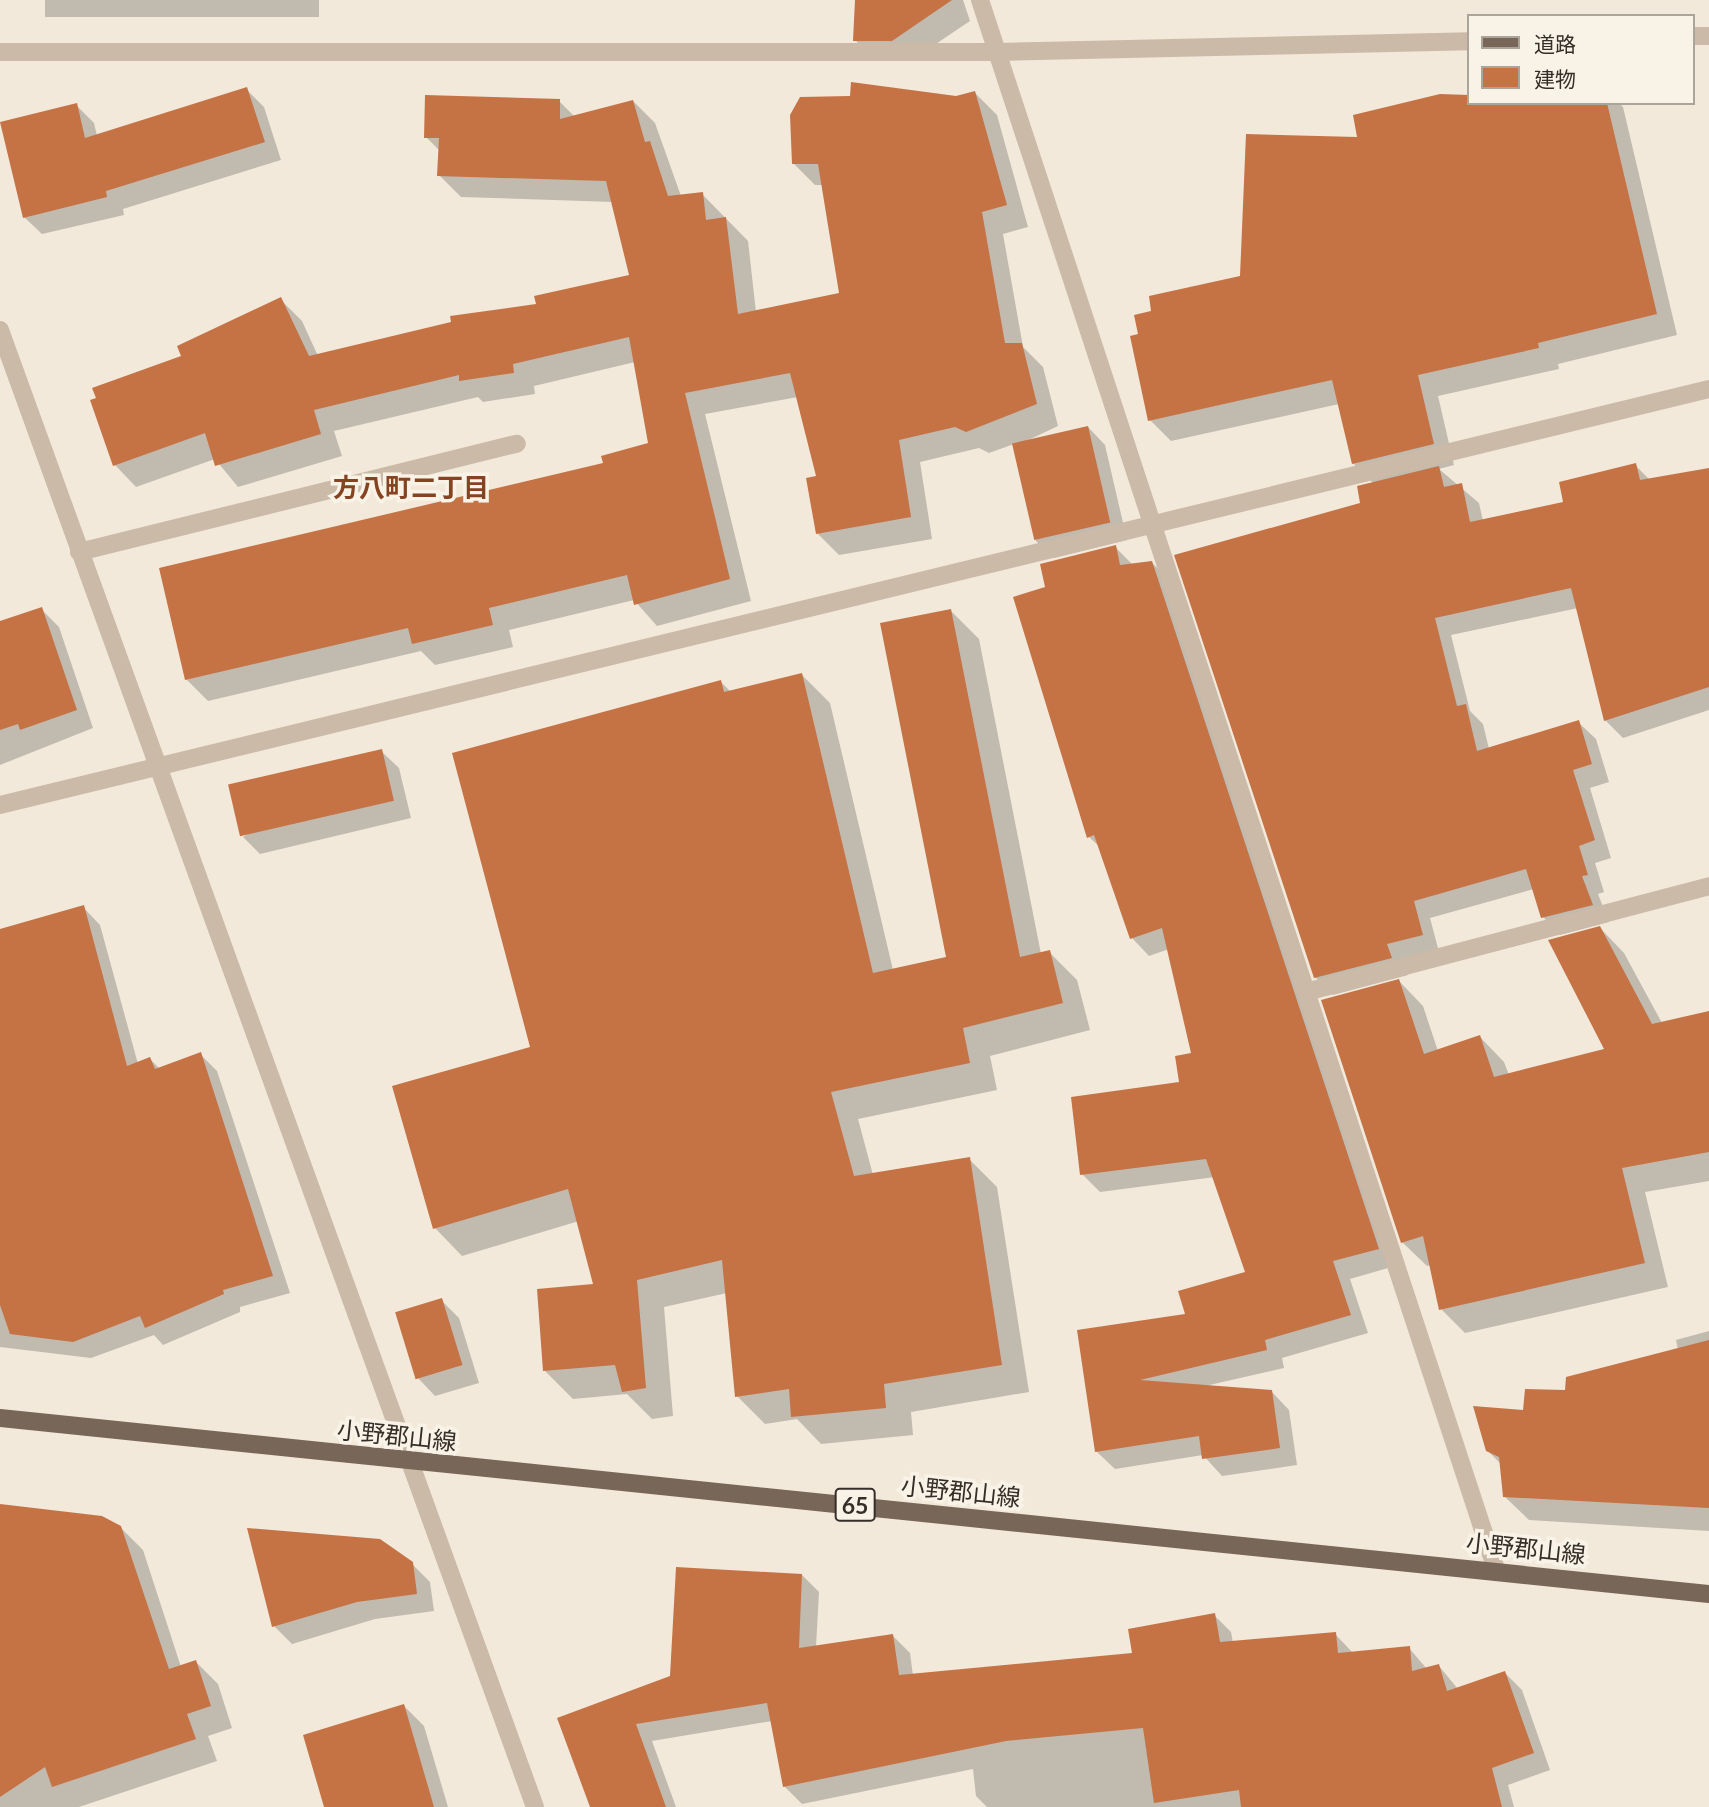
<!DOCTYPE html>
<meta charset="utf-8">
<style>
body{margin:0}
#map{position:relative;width:1709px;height:1807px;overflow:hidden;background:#f2e9db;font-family:Lato,"Noto Sans JP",sans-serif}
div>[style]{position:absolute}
.shadow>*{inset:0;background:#0003;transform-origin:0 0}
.building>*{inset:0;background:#c57245;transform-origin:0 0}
.minor>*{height:18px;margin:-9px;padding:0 9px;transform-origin:9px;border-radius:9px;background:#cabaa7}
.primary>*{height:18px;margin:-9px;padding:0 9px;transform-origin:9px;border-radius:9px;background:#786659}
span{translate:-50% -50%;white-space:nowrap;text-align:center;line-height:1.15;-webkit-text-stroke:7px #f9f3e7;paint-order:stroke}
.shield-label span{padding:2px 5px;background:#f9f3e7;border:2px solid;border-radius:5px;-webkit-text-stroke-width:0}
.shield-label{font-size:23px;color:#362e28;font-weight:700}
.street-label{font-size:24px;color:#362e28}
.neighbourhood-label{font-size:26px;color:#854321;font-weight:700}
.legend{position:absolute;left:1467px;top:14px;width:228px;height:91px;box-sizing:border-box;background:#f9f3e7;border:2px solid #aba49b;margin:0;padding:9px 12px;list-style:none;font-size:21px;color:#362e28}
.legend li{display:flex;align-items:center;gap:14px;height:35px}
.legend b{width:35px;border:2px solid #aba49b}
</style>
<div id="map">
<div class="shadow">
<div style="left:45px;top:0;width:274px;height:17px"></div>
<div style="clip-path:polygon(857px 0,963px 0,970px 21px,912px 60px,875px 60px,855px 40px)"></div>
<div style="clip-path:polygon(246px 89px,264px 107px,281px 160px,123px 209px,124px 215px,42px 234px,24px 217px,76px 105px,94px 123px,97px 136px)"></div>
<div style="clip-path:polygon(975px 93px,997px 115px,1028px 227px,1003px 234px,1023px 347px,1043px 367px,1058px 426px,1024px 442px,1088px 427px,1105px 445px,1127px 540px,1054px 558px,1036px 541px,1014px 444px,989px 453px,979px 448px,920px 462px,932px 539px,839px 555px,817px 533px,818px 477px,798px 397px,705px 414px,751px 601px,657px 626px,634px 600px,509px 630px,513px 647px,435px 665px,421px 651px,208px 701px,186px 679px,650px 445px,635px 362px,534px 386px,535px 394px,483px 402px,478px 397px,334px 431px,342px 456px,238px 487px,215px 459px,136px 487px,115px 465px,184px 357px,280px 299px,302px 321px,318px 356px,538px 305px,631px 276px,613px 202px,461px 197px,439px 175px,440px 151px,426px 137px,559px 101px,575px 117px,633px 101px,655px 123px,681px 196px,702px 194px,748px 241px,756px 312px,841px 295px,823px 185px,815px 185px,793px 163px)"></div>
<div style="clip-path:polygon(1440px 96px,1469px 97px,1469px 103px,1619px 103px,1623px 107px,1677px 335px,1558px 364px,1559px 369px,1438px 396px,1454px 465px,1439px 469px,1479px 503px,1483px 521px,1566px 503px,1635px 465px,1650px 480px,1709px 470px,1709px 710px,1623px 738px,1605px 720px,1578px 608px,1451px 635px,1470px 711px,1483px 724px,1489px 749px,1578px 722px,1596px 739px,1609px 782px,1590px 788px,1611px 858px,1595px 863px,1604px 892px,1598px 894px,1609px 922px,1560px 935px,1543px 917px,1534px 889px,1430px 918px,1439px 952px,1404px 961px,1408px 975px,1333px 995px,1315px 977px,1362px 504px,1374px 484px,1353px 463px,1339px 404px,1171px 441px,1150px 420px,1140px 335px,1153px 312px,1242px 278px,1360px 139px)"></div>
<div style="clip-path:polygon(1115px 547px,1133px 565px,1152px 563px,1170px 580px,1395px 1266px,1350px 1279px,1368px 1333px,1282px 1358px,1284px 1368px,1205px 1386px,1272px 1392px,1289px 1410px,1297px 1465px,1222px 1476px,1203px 1455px,1115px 1469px,1097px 1452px,1079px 1332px,1187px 1316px,1248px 1273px,1215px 1177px,1100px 1192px,1082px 1174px,1181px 1083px,1193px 1055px,1169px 949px,1149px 956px,1132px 938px,1101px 848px,1089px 837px,1047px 588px)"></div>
<div style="clip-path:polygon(41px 609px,59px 627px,93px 728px,0 765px,0 623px)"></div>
<div style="clip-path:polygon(951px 611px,979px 639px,1041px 954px,1049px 952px,1077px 980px,1090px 1030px,990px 1056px,997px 1090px,858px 1119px,873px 1175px,969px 1159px,997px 1187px,1029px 1392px,911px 1412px,913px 1435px,821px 1444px,797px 1419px,765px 1424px,737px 1396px,727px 1293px,664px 1307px,673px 1416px,652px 1419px,627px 1394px,573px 1399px,545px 1371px,596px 1285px,579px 1221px,462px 1256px,435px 1228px,721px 682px,731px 692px,802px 675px,830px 703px,893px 970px,948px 958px)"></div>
<div style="clip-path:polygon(381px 751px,399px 768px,411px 818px,260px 854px,243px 837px)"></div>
<div style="clip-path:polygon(83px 907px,100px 925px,138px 1064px,150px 1059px,160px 1069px,200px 1054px,217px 1071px,290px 1293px,240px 1307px,240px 1312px,163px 1345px,154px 1335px,91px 1358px,0 1347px,0 931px)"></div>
<div style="clip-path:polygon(1600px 928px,1624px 953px,1662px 1023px,1709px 1012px,1709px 1181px,1645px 1192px,1668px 1287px,1465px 1333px,1441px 1309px,1431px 1265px,1427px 1266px,1402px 1242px,1399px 981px,1423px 1006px,1438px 1051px,1480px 1037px,1504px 1062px,1509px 1075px,1606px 1051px)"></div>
<div style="clip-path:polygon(441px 1300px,459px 1318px,479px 1383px,435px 1396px,418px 1378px)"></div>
<div style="clip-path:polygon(1709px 1331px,1709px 1531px,1529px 1520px,1504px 1496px,1501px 1464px,1487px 1450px,1524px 1412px,1678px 1350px,1676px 1340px)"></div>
<div style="clip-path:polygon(0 1506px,120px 1527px,143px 1550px,181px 1667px,196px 1662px,218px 1684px,232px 1728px,208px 1736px,217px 1761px,79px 1807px,0 1807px)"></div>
<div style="clip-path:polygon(412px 1564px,430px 1582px,434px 1611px,375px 1619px,292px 1644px,274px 1626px)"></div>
<div style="clip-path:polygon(802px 1575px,819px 1592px,816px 1647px,892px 1635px,910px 1653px,913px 1676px,1134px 1655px,1214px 1615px,1231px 1632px,1233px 1643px,1335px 1634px,1353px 1653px,1409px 1648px,1427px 1669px,1439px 1666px,1458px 1689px,1505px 1673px,1522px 1690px,1550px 1770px,1508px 1785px,1514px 1807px,987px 1807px,976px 1796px,973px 1769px,802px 1804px,785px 1787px,772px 1721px,652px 1741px,676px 1807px,592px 1807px,560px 1719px,672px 1678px)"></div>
<div style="clip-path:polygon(404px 1706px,424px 1726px,448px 1807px,326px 1807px)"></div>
</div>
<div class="building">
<div style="clip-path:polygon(855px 0,952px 0,892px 41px,853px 41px)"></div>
<div style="clip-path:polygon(851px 82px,956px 96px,975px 91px,1007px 205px,982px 212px,1005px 343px,1022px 343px,1037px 404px,966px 432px,955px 427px,899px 440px,911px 517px,816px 534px,806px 478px,816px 476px,790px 373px,685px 393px,730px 579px,634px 605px,627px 575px,489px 608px,493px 625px,412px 644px,408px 628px,185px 680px,159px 568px,603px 463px,601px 456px,648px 443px,629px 337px,513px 364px,514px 373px,459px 381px,459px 375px,314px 410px,321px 434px,215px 466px,205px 433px,113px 466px,90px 400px,96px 398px,92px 388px,181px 356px,177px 346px,281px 297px,309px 356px,451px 322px,450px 316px,536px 304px,534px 296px,629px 275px,606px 181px,437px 176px,439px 138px,424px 138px,425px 95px,560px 99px,560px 119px,633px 100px,645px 142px,650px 141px,668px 196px,703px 192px,706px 220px,726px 217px,738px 314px,839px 293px,818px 164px,792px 164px,790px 115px,800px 97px,850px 96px)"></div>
<div style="clip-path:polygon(247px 87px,265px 142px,106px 191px,107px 197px,23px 218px,0 122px,77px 103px,85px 138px)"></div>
<div style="clip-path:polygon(1440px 94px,1469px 95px,1469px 103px,1607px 103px,1657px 314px,1538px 343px,1539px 348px,1418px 375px,1434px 444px,1352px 464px,1332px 380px,1148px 421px,1130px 336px,1138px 334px,1134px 315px,1151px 311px,1149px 296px,1240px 276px,1246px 134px,1357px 137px,1353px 115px)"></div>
<div style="left:1088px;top:426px;width:99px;height:78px;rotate:77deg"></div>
<div style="clip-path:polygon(1636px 463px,1640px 480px,1709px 468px,1709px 687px,1604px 721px,1571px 588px,1435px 618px,1457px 706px,1466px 704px,1477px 751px,1579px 720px,1592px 764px,1573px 770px,1595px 840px,1579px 846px,1588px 875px,1582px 876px,1593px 905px,1541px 918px,1526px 869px,1414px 901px,1423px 935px,1387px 944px,1392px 958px,1314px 978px,1174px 555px,1360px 503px,1357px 486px,1439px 466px,1444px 487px,1462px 483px,1470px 522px,1563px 502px,1559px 482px)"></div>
<div style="clip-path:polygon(1116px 545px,1120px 565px,1152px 561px,1379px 1249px,1333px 1261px,1351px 1315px,1265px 1340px,1267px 1350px,1140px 1380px,1272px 1390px,1280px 1448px,1202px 1459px,1199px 1436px,1095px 1452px,1077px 1330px,1185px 1314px,1178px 1291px,1245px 1272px,1206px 1159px,1080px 1175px,1071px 1097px,1179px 1082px,1175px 1056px,1191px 1053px,1162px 928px,1130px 939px,1094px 835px,1087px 838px,1013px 597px,1045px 587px,1040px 564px)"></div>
<div style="clip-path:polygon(42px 607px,77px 710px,20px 730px,18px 724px,0 730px,0 621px)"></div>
<div style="clip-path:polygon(951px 609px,1020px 957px,1050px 950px,1063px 1003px,963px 1028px,970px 1063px,831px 1092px,854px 1176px,970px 1157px,1002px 1365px,884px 1384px,886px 1408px,791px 1417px,789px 1389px,735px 1397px,722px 1260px,637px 1280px,646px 1388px,622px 1392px,615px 1365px,543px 1371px,537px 1289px,593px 1284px,568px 1189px,433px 1229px,392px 1086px,530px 1047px,452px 753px,721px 680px,724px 692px,802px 673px,873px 973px,946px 957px,880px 623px)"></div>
<div style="left:382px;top:749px;width:53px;height:158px;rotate:77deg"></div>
<div style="clip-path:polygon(84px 905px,127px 1066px,150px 1057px,155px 1069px,201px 1052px,273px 1276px,223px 1290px,224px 1294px,145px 1328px,140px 1316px,73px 1342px,10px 1334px,0 1305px,0 929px)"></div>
<div style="clip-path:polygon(1600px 926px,1652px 1024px,1709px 1011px,1709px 1152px,1622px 1168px,1645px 1263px,1439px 1310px,1423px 1236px,1401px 1243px,1321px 1000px,1399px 979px,1424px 1054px,1480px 1035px,1494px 1077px,1604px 1049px,1548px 940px)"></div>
<div style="left:442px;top:1298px;width:70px;height:49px;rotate:73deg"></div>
<div style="clip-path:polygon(1709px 1340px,1709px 1508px,1503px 1497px,1499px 1457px,1486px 1451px,1473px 1406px,1523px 1410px,1525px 1389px,1565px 1390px,1566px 1377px)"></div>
<div style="clip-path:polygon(0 1504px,102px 1516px,121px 1526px,169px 1669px,196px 1660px,211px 1706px,187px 1714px,196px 1739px,52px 1787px,45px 1767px,0 1797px)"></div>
<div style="clip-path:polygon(247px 1528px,380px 1539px,413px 1562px,417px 1594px,357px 1602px,272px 1627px)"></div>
<div style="clip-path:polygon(676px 1567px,802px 1574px,799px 1648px,893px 1634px,899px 1675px,1132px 1653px,1128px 1629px,1215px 1613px,1220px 1642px,1336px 1632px,1338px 1653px,1410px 1646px,1412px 1671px,1439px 1664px,1447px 1691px,1505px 1671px,1534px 1753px,1492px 1768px,1502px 1807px,1241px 1807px,1239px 1790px,1154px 1803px,1143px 1728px,1006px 1741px,783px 1787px,767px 1703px,636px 1724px,666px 1807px,590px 1807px,557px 1718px,670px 1676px)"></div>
<div style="clip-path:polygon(404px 1704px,434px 1807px,324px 1807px,303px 1735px)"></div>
</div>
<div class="minor">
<div style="left:980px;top:0;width:1652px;rotate:71.8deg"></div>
<div style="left:1693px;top:36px;width:16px"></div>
<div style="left:0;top:52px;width:996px"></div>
<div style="left:996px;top:52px;width:473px;rotate:-1.3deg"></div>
<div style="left:0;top:330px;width:1571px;rotate:70.09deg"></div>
<div style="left:79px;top:552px;width:451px;rotate:-13.9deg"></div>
<div style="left:0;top:805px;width:1759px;rotate:-13.68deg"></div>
<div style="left:1306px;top:992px;width:417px;rotate:-14.7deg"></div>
</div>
<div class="primary">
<div style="left:0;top:1418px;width:1718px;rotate:5.88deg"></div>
</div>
<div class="shield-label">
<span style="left:855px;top:1505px">65</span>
</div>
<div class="street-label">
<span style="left:397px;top:1435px;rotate:6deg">小野郡山線</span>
<span style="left:961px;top:1491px;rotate:6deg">小野郡山線</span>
<span style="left:1526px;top:1548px;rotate:6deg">小野郡山線</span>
</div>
<div class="neighbourhood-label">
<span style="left:411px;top:488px">方八町二丁目</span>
</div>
<ul class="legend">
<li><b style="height:9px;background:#786659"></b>道路</li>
<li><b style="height:19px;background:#c57245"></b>建物</li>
</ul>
</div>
